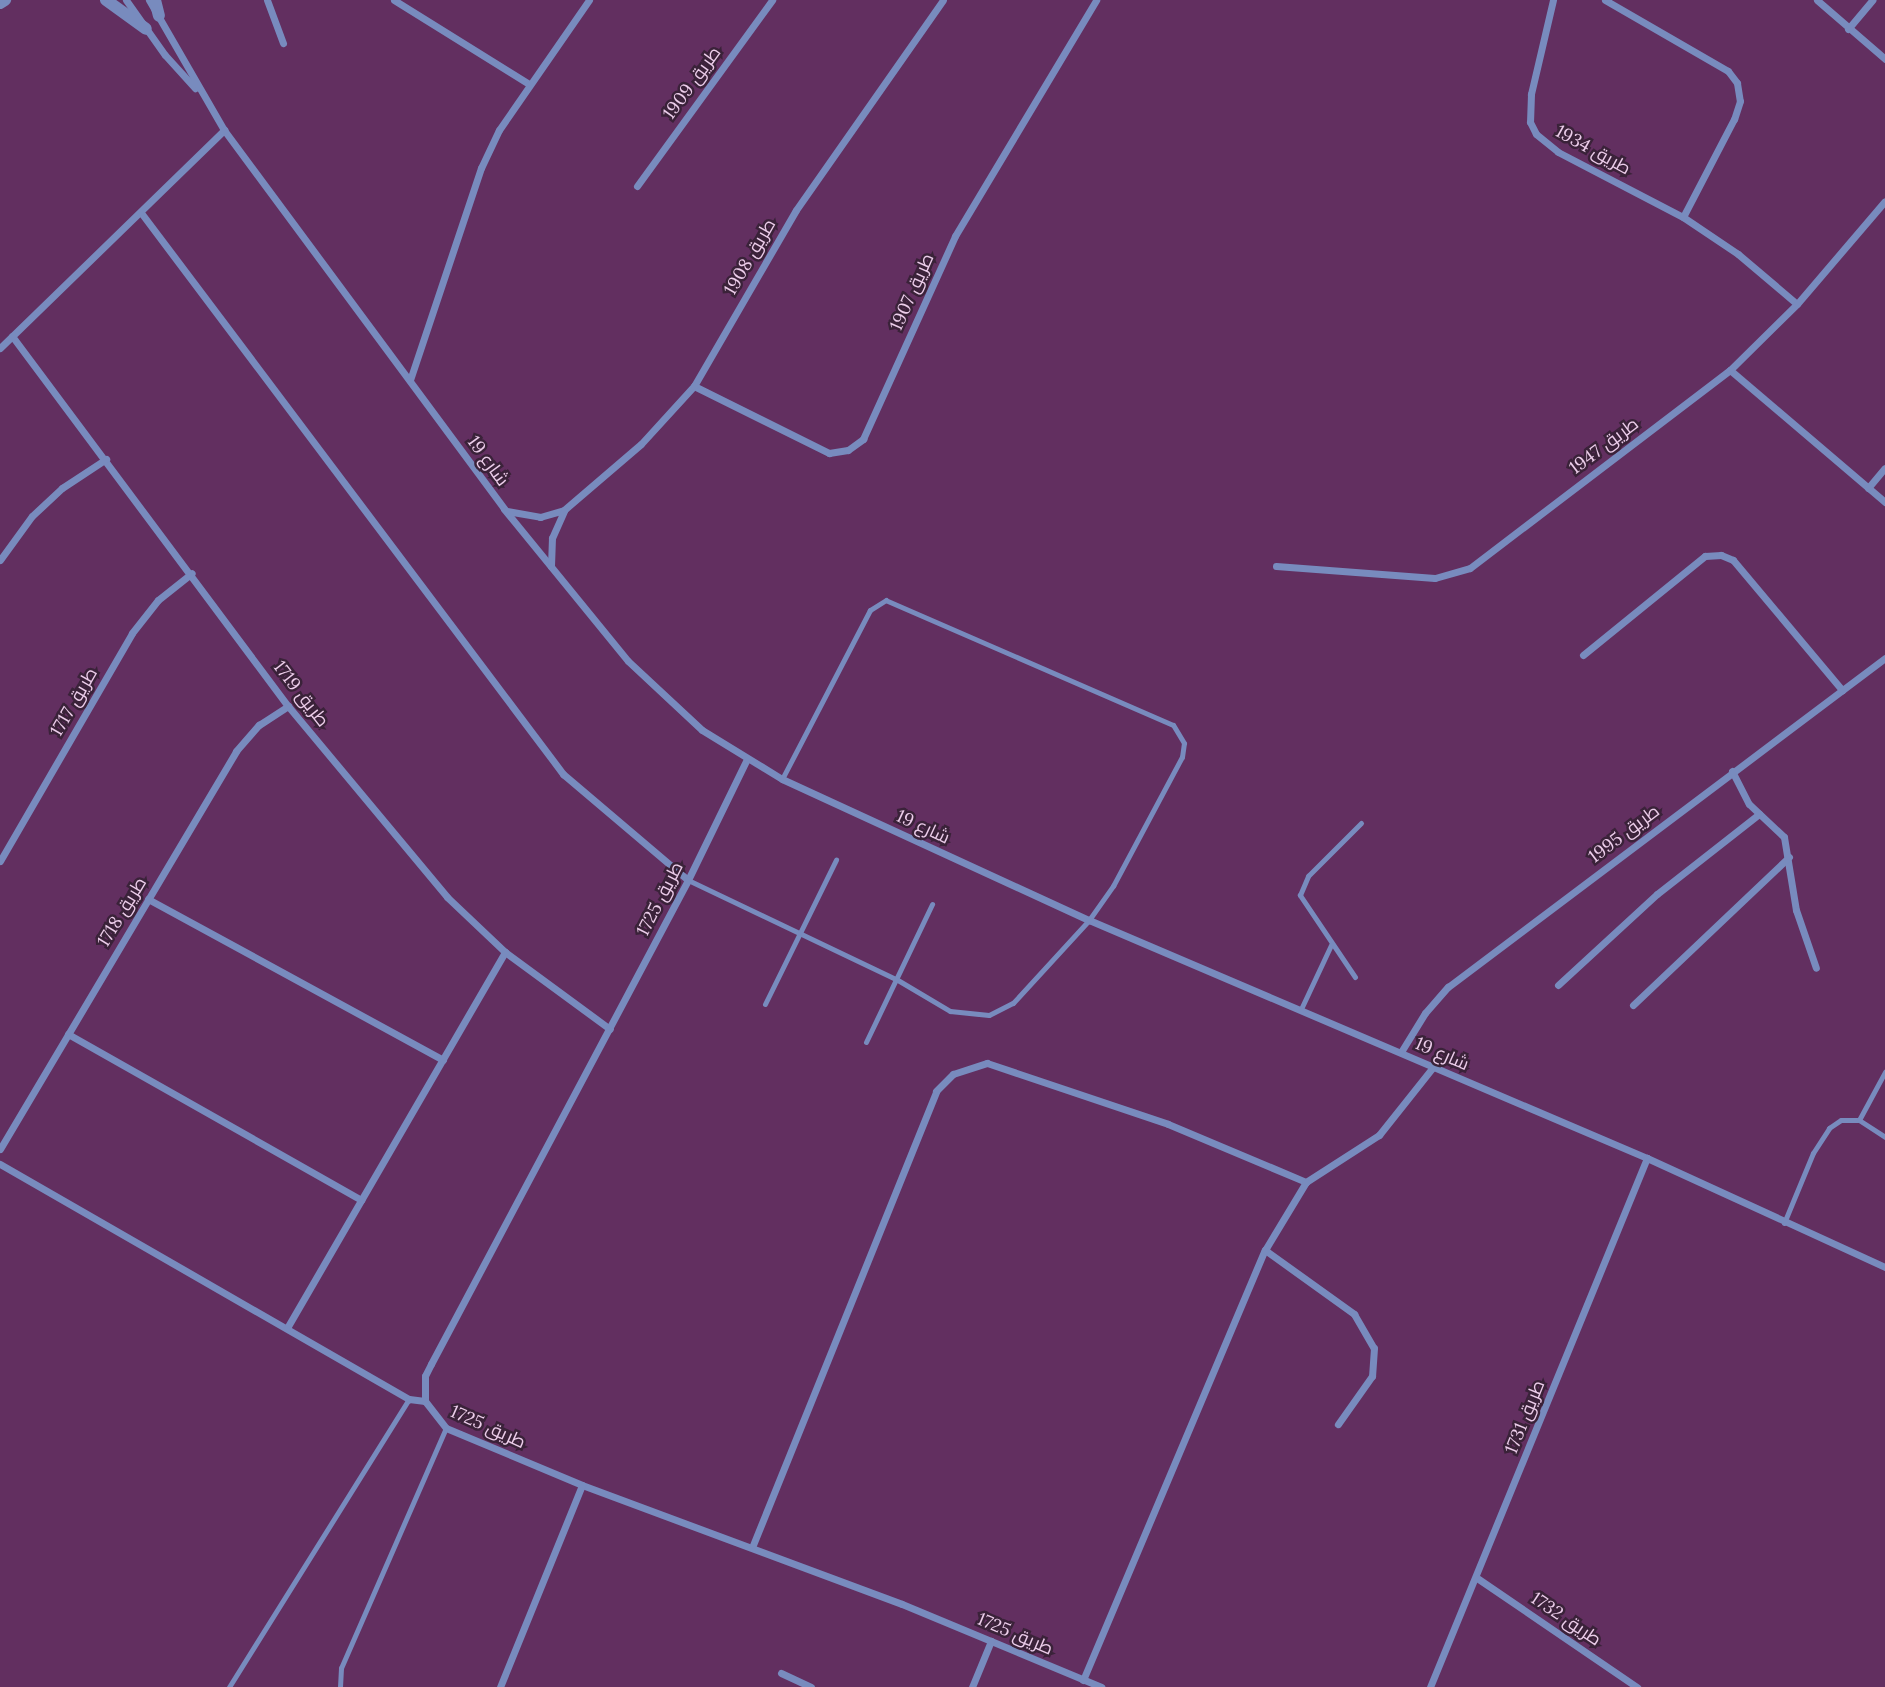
<!DOCTYPE html>
<meta charset="utf-8">
<style>
body{margin:0}
#map{position:relative;width:1885px;height:1687px;overflow:hidden;background:#622f60;font-family:Lora,Cairo,serif}
div>[style]{position:absolute}
.service>*{height:5px;margin:-2.5px;padding:0 2.5px;transform-origin:2.5px;border-radius:2.5px;background:#788bbe}
.minor>*{height:7px;margin:-3.5px;padding:0 3.5px;transform-origin:3.5px;border-radius:3.5px;background:#788bbe}
.tertiary>*{height:12px;margin:-6px;padding:0 6px;transform-origin:6px;border-radius:6px;background:#788bbe}
span{translate:-50% -50%;white-space:nowrap;text-align:center;line-height:1.15;-webkit-text-stroke:5px #3a2239;paint-order:stroke}
.street-label{font-size:18px;color:#eccdea}
</style>
<div id="map">
<div class="service">
<div style="left:688px;top:880px;width:230px;rotate:25.5deg"></div>
<div style="left:896px;top:979px;width:63px;rotate:30.7deg"></div>
<div style="left:950px;top:1011px;width:39px;rotate:6deg"></div>
<div style="left:989px;top:1015px;width:27px;rotate:-27deg"></div>
<div style="left:1013px;top:1003px;width:113px;rotate:-47.5deg"></div>
<div style="left:1089px;top:920px;width:42px;rotate:-54.8deg"></div>
<div style="left:1113px;top:886px;width:146px;rotate:-61.9deg"></div>
<div style="left:1182px;top:757px;width:14px;rotate:-82deg"></div>
<div style="left:1184px;top:743px;width:21px;rotate:-121deg"></div>
<div style="left:1173px;top:725px;width:313px;rotate:-156.5deg"></div>
<div style="left:886px;top:600px;width:19px;rotate:148deg"></div>
<div style="left:870px;top:610px;width:191px;rotate:117.5deg"></div>
<div style="left:1355px;top:977px;width:99px;rotate:-123.9deg"></div>
<div style="left:1300px;top:895px;width:21px;rotate:-67deg"></div>
<div style="left:1308px;top:876px;width:75px;rotate:-45deg"></div>
<div style="left:765px;top:1004px;width:161px;rotate:-63.8deg"></div>
<div style="left:1301px;top:1009px;width:71px;rotate:-64.9deg"></div>
<div style="left:866px;top:1042px;width:153px;rotate:-64.4deg"></div>
<div style="left:1859px;top:1120px;width:55px;rotate:-61.6deg"></div>
<div style="left:1784px;top:1223px;width:76px;rotate:-67.5deg"></div>
<div style="left:1813px;top:1153px;width:30px;rotate:-57deg"></div>
<div style="left:1829px;top:1128px;width:14px;rotate:-34deg"></div>
<div style="left:1841px;top:1120px;width:18px"></div>
<div style="left:1859px;top:1120px;width:31px;rotate:33deg"></div>
<div style="left:229px;top:1687px;width:340px;rotate:-58deg"></div>
<div style="left:340px;top:1687px;width:19px;rotate:-87deg"></div>
<div style="left:341px;top:1668px;width:262px;rotate:-66.4deg"></div>
</div>
<div class="minor">
<div style="left:126px;top:0;width:67px;rotate:54.7deg"></div>
<div style="left:165px;top:55px;width:45px;rotate:47.7deg"></div>
<div style="left:149px;top:0;width:150px;rotate:60deg"></div>
<div style="left:224px;top:130px;width:471px;rotate:53.5deg"></div>
<div style="left:504px;top:509px;width:196px;rotate:50.8deg"></div>
<div style="left:628px;top:661px;width:101px;rotate:43deg"></div>
<div style="left:702px;top:730px;width:94px;rotate:31.5deg"></div>
<div style="left:782px;top:779px;width:338px;rotate:24.7deg"></div>
<div style="left:1089px;top:920px;width:607px;rotate:23.1deg"></div>
<div style="left:1647px;top:1158px;width:262px;rotate:24.6deg"></div>
<div style="left:267px;top:0;width:46px;rotate:69.6deg"></div>
<div style="left:394px;top:0;width:159px;rotate:31.9deg"></div>
<div style="left:1553px;top:0;width:97px;rotate:103.2deg"></div>
<div style="left:1531px;top:94px;width:28px;rotate:92deg"></div>
<div style="left:1530px;top:122px;width:13px;rotate:63deg"></div>
<div style="left:1536px;top:134px;width:28px;rotate:39deg"></div>
<div style="left:1558px;top:152px;width:141px;rotate:27.5deg"></div>
<div style="left:1683px;top:217px;width:66px;rotate:33.9deg"></div>
<div style="left:1738px;top:254px;width:77px;rotate:40.3deg"></div>
<div style="left:1605px;top:0;width:142px;rotate:30deg"></div>
<div style="left:1728px;top:71px;width:15px;rotate:53deg"></div>
<div style="left:1737px;top:83px;width:18px;rotate:81deg"></div>
<div style="left:1740px;top:101px;width:19px;rotate:108deg"></div>
<div style="left:1734px;top:119px;width:110px;rotate:117.5deg"></div>
<div style="left:1817px;top:0;width:90px;rotate:40.9deg"></div>
<div style="left:1848px;top:29px;width:38px;rotate:-50deg"></div>
<div style="left:637px;top:186px;width:230px;rotate:-54deg"></div>
<div style="left:142px;top:214px;width:701px;rotate:53.06deg"></div>
<div style="left:563px;top:774px;width:164px;rotate:40.3deg"></div>
<div style="left:12px;top:336px;width:462px;rotate:53.3deg"></div>
<div style="left:288px;top:706px;width:249px;rotate:50.2deg"></div>
<div style="left:447px;top:897px;width:80px;rotate:43.5deg"></div>
<div style="left:505px;top:952px;width:130px;rotate:36.3deg"></div>
<div style="left:0;top:348px;width:313px;rotate:-44.2deg"></div>
<div style="left:1730px;top:370px;width:204px;rotate:40.4deg"></div>
<div style="left:410px;top:380px;width:224px;rotate:-71.5deg"></div>
<div style="left:481px;top:168px;width:42px;rotate:-64.7deg"></div>
<div style="left:499px;top:130px;width:158px;rotate:-55.3deg"></div>
<div style="left:694px;top:386px;width:151px;rotate:26.4deg"></div>
<div style="left:829px;top:453px;width:19px;rotate:-9deg"></div>
<div style="left:848px;top:450px;width:19px;rotate:-36deg"></div>
<div style="left:863px;top:439px;width:223px;rotate:-65.6deg"></div>
<div style="left:955px;top:236px;width:275px;rotate:-59.1deg"></div>
<div style="left:1868px;top:488px;width:26px;rotate:-50deg"></div>
<div style="left:507px;top:511px;width:34px;rotate:10deg"></div>
<div style="left:540px;top:517px;width:25px;rotate:-16deg"></div>
<div style="left:564px;top:510px;width:101px;rotate:-40.6deg"></div>
<div style="left:641px;top:444px;width:79px;rotate:-47.6deg"></div>
<div style="left:694px;top:386px;width:203px;rotate:-59.9deg"></div>
<div style="left:796px;top:210px;width:256px;rotate:-55deg"></div>
<div style="left:0;top:560px;width:54px;rotate:-54deg"></div>
<div style="left:32px;top:516px;width:41px;rotate:-43deg"></div>
<div style="left:62px;top:488px;width:53px;rotate:-33.4deg"></div>
<div style="left:551px;top:566px;width:28px;rotate:-88deg"></div>
<div style="left:552px;top:538px;width:30px;rotate:-66deg"></div>
<div style="left:1276px;top:566px;width:159px;rotate:4.3deg"></div>
<div style="left:1435px;top:578px;width:36px;rotate:-16deg"></div>
<div style="left:1470px;top:568px;width:327px;rotate:-37.3deg"></div>
<div style="left:1730px;top:370px;width:94px;rotate:-44.6deg"></div>
<div style="left:1797px;top:304px;width:135px;rotate:-49.5deg"></div>
<div style="left:1583px;top:655px;width:157px;rotate:-39.1deg"></div>
<div style="left:1705px;top:556px;width:16px;rotate:-4deg"></div>
<div style="left:1721px;top:555px;width:13px;rotate:23deg"></div>
<div style="left:1733px;top:560px;width:170px;rotate:50deg"></div>
<div style="left:746px;top:761px;width:132px;rotate:116deg"></div>
<div style="left:688px;top:880px;width:548px;rotate:117.97deg"></div>
<div style="left:431px;top:1364px;width:13px;rotate:117deg"></div>
<div style="left:425px;top:1376px;width:25px;rotate:90deg"></div>
<div style="left:425px;top:1401px;width:34px;rotate:52deg"></div>
<div style="left:446px;top:1428px;width:147px;rotate:22.7deg"></div>
<div style="left:582px;top:1485px;width:341px;rotate:20.4deg"></div>
<div style="left:902px;top:1604px;width:216px;rotate:22.6deg"></div>
<div style="left:1732px;top:771px;width:37px;rotate:63deg"></div>
<div style="left:1749px;top:804px;width:48px;rotate:43.3deg"></div>
<div style="left:1784px;top:837px;width:74px;rotate:80.7deg"></div>
<div style="left:1796px;top:910px;width:61px;rotate:71deg"></div>
<div style="left:0;top:861px;width:263px;rotate:-59.9deg"></div>
<div style="left:132px;top:633px;width:42px;rotate:-51.8deg"></div>
<div style="left:158px;top:600px;width:43px;rotate:-38.5deg"></div>
<div style="left:148px;top:899px;width:336px;rotate:28.6deg"></div>
<div style="left:1558px;top:985px;width:134px;rotate:-42.6deg"></div>
<div style="left:1657px;top:894px;width:130px;rotate:-38.1deg"></div>
<div style="left:1633px;top:1005px;width:215px;rotate:-43.5deg"></div>
<div style="left:68px;top:1034px;width:337px;rotate:29.5deg"></div>
<div style="left:1401px;top:1052px;width:46px;rotate:-58.4deg"></div>
<div style="left:1425px;top:1013px;width:35px;rotate:-49deg"></div>
<div style="left:1448px;top:987px;width:547px;rotate:-36.97deg"></div>
<div style="left:0;top:1149px;width:463px;rotate:-59.3deg"></div>
<div style="left:236px;top:751px;width:35px;rotate:-49deg"></div>
<div style="left:259px;top:725px;width:35px;rotate:-33deg"></div>
<div style="left:0;top:1164px;width:472px;rotate:29.9deg"></div>
<div style="left:409px;top:1399px;width:16px;rotate:7deg"></div>
<div style="left:1265px;top:1250px;width:110px;rotate:35.7deg"></div>
<div style="left:1354px;top:1314px;width:39px;rotate:60deg"></div>
<div style="left:1374px;top:1348px;width:28px;rotate:94deg"></div>
<div style="left:1372px;top:1376px;width:59px;rotate:125.3deg"></div>
<div style="left:287px;top:1328px;width:435px;rotate:-59.9deg"></div>
<div style="left:753px;top:1545px;width:489px;rotate:-68deg"></div>
<div style="left:936px;top:1091px;width:24px;rotate:-45deg"></div>
<div style="left:953px;top:1074px;width:36px;rotate:-18deg"></div>
<div style="left:987px;top:1063px;width:191px;rotate:18.6deg"></div>
<div style="left:1168px;top:1124px;width:150px;rotate:22.8deg"></div>
<div style="left:1306px;top:1182px;width:87px;rotate:-32.8deg"></div>
<div style="left:1379px;top:1135px;width:87px;rotate:-51.5deg"></div>
<div style="left:1477px;top:1578px;width:194px;rotate:34.3deg"></div>
<div style="left:781px;top:1673px;width:33px;rotate:25deg"></div>
<div style="left:1083px;top:1680px;width:467px;rotate:-67.1deg"></div>
<div style="left:1265px;top:1250px;width:79px;rotate:-58.9deg"></div>
<div style="left:500px;top:1687px;width:218px;rotate:-67.9deg"></div>
<div style="left:972px;top:1687px;width:50px;rotate:-67.6deg"></div>
<div style="left:1430px;top:1687px;width:572px;rotate:-67.7deg"></div>
</div>
<div class="tertiary">
<div style="left:106px;top:0;width:49px;rotate:35.9deg"></div>
<div style="left:155px;top:0;width:16px;rotate:76deg"></div>
<div style="left:0;top:3px;width:6px;rotate:-31deg"></div>
</div>
<div class="street-label">
<span style="left:692px;top:83px;rotate:-54deg">طريق 1909</span>
<span style="left:1593px;top:150px;rotate:29deg">طريق 1934</span>
<span style="left:750px;top:257px;rotate:-60deg">طريق 1908</span>
<span style="left:912px;top:292px;rotate:-66deg">طريق 1907</span>
<span style="left:1604px;top:446px;rotate:-37deg">طريق 1947</span>
<span style="left:488px;top:461px;rotate:54deg">شارع 19</span>
<span style="left:301px;top:694px;rotate:52deg">طريق 1719</span>
<span style="left:74px;top:702px;rotate:-60deg">طريق 1717</span>
<span style="left:923px;top:827px;rotate:25deg">شارع 19</span>
<span style="left:1624px;top:834px;rotate:-37deg">طريق 1995</span>
<span style="left:660px;top:899px;rotate:-63deg">طريق 1725</span>
<span style="left:122px;top:912px;rotate:-59deg">طريق 1718</span>
<span style="left:1442px;top:1054px;rotate:24deg">شارع 19</span>
<span style="left:1525px;top:1417px;rotate:-68deg">طريق 1731</span>
<span style="left:488px;top:1427px;rotate:24deg">طريق 1725</span>
<span style="left:1566px;top:1619px;rotate:34deg">طريق 1732</span>
<span style="left:1015px;top:1634px;rotate:23deg">طريق 1725</span>
</div>
</div>
